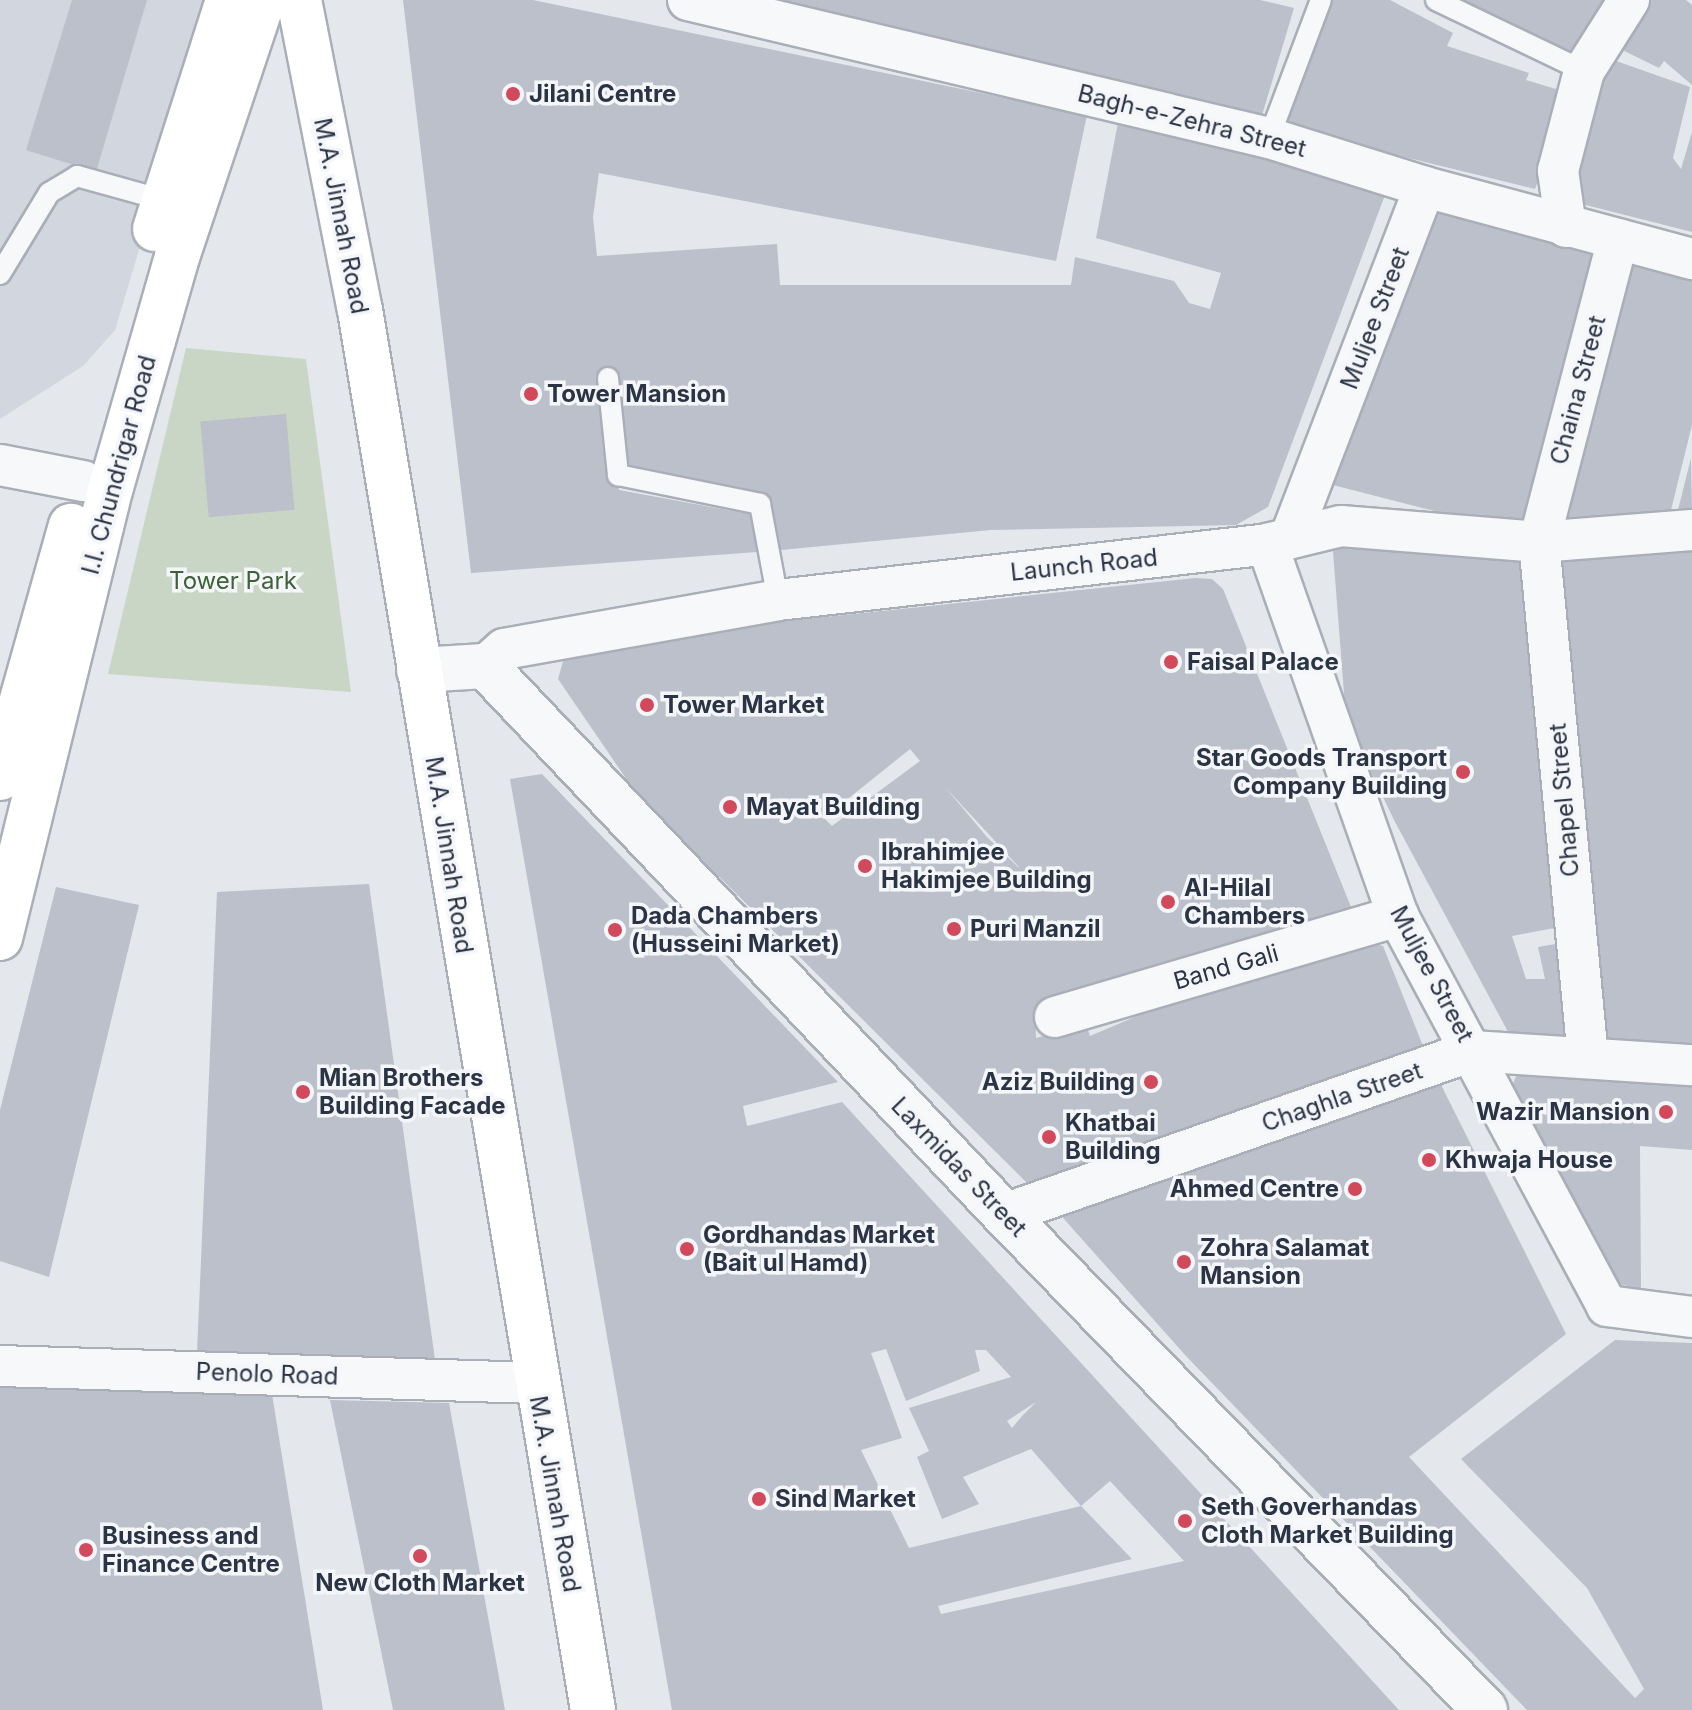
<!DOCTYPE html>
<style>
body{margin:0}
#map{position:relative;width:1692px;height:1710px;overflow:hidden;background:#e4e7ec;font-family:Inter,sans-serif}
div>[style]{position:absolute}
.built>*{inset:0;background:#d2d6de}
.green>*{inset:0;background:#c9d6c5}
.building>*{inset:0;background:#bbc0ca;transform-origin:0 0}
.roads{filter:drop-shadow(2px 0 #a9aeb7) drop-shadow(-2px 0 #a9aeb7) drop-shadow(0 2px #a9aeb7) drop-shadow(0 -2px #a9aeb7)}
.service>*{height:20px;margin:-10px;padding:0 10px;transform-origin:10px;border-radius:10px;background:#f7f8fa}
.minor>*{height:40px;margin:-20px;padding:0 20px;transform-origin:20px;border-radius:20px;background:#f7f8fa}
.tertiary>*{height:44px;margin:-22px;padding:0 22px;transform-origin:22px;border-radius:22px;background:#f7f8fa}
.primary>*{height:44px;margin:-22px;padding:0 22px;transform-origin:22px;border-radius:22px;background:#fff}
.trunk>*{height:44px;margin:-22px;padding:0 22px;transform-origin:22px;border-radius:22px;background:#fff}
.dots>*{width:22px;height:22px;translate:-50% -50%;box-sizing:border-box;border:4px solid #f4f6f9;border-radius:50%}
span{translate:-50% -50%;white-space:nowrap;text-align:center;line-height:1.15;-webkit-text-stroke:7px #f4f6f9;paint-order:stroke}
.poi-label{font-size:24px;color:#2b3445;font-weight:700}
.left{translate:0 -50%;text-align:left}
.right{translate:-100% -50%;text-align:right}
.street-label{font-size:24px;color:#2b3445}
.park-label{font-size:24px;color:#3f6138}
</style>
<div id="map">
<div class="built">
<div style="clip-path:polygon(0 0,214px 0,115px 330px,83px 366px,0 419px)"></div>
</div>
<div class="green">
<div style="clip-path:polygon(186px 348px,306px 359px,351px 692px,108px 674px)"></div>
</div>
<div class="building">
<div style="clip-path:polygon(72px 0,147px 0,96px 172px,26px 150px)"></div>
<div style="clip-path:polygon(403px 0,533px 0,1087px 115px,1056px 261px,599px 173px,593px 217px,597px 256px,777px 244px,780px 285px,1071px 285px,1075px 257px,1174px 281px,1189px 303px,1210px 309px,1221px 273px,1096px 238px,1120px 112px,1388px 187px,1268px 507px,1236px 525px,991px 530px,770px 551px,760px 504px,618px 475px,619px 490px,749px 514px,770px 551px,471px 573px)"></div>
<div style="clip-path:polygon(763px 0,1260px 0,1294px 8px,1260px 122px)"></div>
<div style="clip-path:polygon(1328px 0,1390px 0,1453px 33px,1447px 46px,1529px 73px,1526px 80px,1569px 93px,1535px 189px,1282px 127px)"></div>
<div style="clip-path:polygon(1453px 0,1617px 0,1580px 58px)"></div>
<div style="clip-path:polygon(1639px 0,1686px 0,1692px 5px,1692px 85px,1664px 61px,1659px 68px,1610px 44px)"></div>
<div style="clip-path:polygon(1602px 56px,1690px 87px,1673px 158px,1681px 169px,1692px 132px,1692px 232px,1574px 202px,1565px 166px)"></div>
<div style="clip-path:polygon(1433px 203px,1600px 254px,1528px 535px,1325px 483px)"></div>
<div style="clip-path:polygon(1616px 259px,1692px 278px,1692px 425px,1669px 518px,1547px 529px)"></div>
<div style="left:286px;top:414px;width:96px;height:86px;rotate:85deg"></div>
<div style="clip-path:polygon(1691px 458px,1692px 513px,1677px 514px)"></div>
<div style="clip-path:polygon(1692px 534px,1692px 1051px,1601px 1041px,1551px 554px)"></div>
<div style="clip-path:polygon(1332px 539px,1531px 543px,1570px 925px,1512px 936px,1526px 979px,1545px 979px,1538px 947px,1567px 942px,1585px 1044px,1513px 1041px,1394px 820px,1346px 719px)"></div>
<div style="clip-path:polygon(evenodd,1196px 578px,1212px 579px,1223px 589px,1353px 912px,1035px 1012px,1036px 1038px,1086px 1024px,1090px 1036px,1170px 1002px,1360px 941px,1383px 946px,1425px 1051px,1039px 1195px,638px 796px,558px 679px,564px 658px,680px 632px,1196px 578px,910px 749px,920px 761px,832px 826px,824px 818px,910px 749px,1196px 578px,945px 787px,1019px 867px,1018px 867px,987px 837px,945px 787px)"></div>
<div style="clip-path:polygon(evenodd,542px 774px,838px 1082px,743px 1106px,747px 1126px,842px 1102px,1399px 1710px,672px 1710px,510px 779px,542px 774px,886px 1349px,906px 1401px,980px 1371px,975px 1350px,986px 1350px,1011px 1377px,909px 1408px,929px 1451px,917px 1457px,942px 1519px,979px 1504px,963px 1477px,1031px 1449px,1081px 1506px,1110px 1481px,1184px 1561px,941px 1614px,938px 1606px,1132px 1559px,1081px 1506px,909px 1548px,861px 1450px,902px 1438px,871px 1353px,886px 1349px,542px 774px,1036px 1402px,1022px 1416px,1012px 1428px,1007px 1421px,1036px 1402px)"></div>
<div style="clip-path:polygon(369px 884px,437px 1374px,197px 1353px,217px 892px)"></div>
<div style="clip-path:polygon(56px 887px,139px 905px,49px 1277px,0 1261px,0 1110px)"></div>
<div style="clip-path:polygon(1519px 1068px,1692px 1078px,1692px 1150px,1640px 1146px,1641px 1289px,1619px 1284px,1513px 1084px)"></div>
<div style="clip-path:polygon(1435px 1073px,1566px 1334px,1409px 1457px,1635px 1698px,1644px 1689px,1587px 1588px,1461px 1459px,1615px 1340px,1692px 1343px,1692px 1710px,1527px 1710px,1186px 1356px,1056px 1210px)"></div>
<div style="clip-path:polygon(0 1375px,271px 1388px,323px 1710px,0 1710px)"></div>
<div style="clip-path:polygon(330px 1400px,449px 1403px,505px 1710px,393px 1710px)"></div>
</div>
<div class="roads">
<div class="service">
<div style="left:1436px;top:0;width:164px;rotate:25.6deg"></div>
<div style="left:1269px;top:138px;width:147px;rotate:-69.4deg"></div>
<div style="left:0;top:274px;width:95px;rotate:-58.8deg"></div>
<div style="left:49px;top:193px;width:33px;rotate:-31deg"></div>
<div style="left:77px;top:176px;width:89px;rotate:15.6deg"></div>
<div style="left:608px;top:378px;width:98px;rotate:84.1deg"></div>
<div style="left:618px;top:475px;width:145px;rotate:11.5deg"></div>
<div style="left:760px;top:504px;width:98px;rotate:79.4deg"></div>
</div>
<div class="minor">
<div style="left:688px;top:0;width:597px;rotate:13.36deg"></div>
<div style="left:1269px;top:138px;width:164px;rotate:17.4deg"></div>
<div style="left:1425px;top:187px;width:277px;rotate:15.1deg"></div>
<div style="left:1566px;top:227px;width:57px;rotate:-98.1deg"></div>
<div style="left:1558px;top:171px;width:103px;rotate:-75.4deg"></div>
<div style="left:1584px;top:71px;width:84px;rotate:-57.6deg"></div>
<div style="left:0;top:465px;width:85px;rotate:10.9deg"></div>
<div style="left:1290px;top:538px;width:376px;rotate:-69deg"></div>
<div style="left:1267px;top:544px;width:394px;rotate:70.6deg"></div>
<div style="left:1398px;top:916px;width:442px;rotate:61.8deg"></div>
<div style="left:1607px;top:1306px;width:86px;rotate:7.4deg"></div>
<div style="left:485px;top:666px;width:25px;rotate:-42deg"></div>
<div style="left:504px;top:649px;width:278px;rotate:-10.1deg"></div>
<div style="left:778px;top:600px;width:492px;rotate:-6.5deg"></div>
<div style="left:1267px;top:544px;width:76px;rotate:-13.7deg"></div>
<div style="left:1341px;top:526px;width:199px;rotate:4.6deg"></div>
<div style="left:1539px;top:542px;width:153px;rotate:-4.5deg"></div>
<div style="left:1055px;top:1017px;width:358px;rotate:-16.4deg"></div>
<div style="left:1588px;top:1058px;width:518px;rotate:-95.42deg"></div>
<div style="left:1539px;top:542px;width:313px;rotate:-75.4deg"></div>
<div style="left:1004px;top:1214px;width:497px;rotate:-19.2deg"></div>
<div style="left:1473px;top:1051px;width:219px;rotate:3.7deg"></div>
<div style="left:0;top:1366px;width:534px;rotate:1.82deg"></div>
</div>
<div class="tertiary">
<div style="left:419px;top:670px;width:66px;rotate:-3.5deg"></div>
<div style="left:485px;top:666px;width:755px;rotate:46.56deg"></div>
<div style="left:1004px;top:1214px;width:691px;rotate:45.88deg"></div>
</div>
<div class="primary">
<div style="left:155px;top:229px;width:240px;rotate:-72.3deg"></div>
<div style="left:0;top:778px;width:262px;rotate:-74.3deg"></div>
<div style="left:0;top:938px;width:464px;rotate:-76.2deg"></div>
<div style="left:111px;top:487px;width:239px;rotate:-74deg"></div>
<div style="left:177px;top:257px;width:271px;rotate:-71.5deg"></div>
</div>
<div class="trunk">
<div style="left:299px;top:0;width:316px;rotate:78.9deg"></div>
<div style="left:360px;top:310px;width:1419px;rotate:80.55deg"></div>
</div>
</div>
<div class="dots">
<div style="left:513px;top:94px;background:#d1495b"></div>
<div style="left:531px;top:394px;background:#d1495b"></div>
<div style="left:1171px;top:662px;background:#d1495b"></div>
<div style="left:647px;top:705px;background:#d1495b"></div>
<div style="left:1463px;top:772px;background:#d1495b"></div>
<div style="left:730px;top:807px;background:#d1495b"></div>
<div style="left:865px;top:866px;background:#d1495b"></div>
<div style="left:1168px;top:902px;background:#d1495b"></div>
<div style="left:954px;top:929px;background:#d1495b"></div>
<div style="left:615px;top:930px;background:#d1495b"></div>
<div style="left:1151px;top:1082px;background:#d1495b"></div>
<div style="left:303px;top:1092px;background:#d1495b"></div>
<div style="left:1666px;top:1112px;background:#d1495b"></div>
<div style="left:1049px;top:1137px;background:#d1495b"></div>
<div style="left:1429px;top:1160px;background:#d1495b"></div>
<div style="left:1355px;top:1189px;background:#d1495b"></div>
<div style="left:687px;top:1249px;background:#d1495b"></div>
<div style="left:1184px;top:1262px;background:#d1495b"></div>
<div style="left:759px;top:1499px;background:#d1495b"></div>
<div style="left:1185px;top:1521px;background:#d1495b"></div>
<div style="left:86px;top:1550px;background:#d1495b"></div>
<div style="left:420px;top:1556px;background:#d1495b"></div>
</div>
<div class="poi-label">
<span class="left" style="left:529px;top:94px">Jilani Centre</span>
<span class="left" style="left:547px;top:394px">Tower Mansion</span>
<span class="left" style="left:1187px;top:662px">Faisal Palace</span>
<span class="left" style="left:663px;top:705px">Tower Market</span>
<span class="right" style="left:1447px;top:772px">Star Goods Transport<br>Company Building</span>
<span class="left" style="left:746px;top:807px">Mayat Building</span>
<span class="left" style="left:881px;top:866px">Ibrahimjee<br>Hakimjee Building</span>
<span class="left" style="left:1184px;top:902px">Al-Hilal<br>Chambers</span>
<span class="left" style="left:631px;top:930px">Dada Chambers<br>(Husseini Market)</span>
<span class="left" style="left:970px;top:929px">Puri Manzil</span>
<span class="left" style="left:319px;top:1092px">Mian Brothers<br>Building Facade</span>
<span class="right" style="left:1135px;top:1082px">Aziz Building</span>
<span class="right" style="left:1650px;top:1112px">Wazir Mansion</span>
<span class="left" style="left:1065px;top:1137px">Khatbai<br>Building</span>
<span class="left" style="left:1445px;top:1160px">Khwaja House</span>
<span class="right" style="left:1339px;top:1189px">Ahmed Centre</span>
<span class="left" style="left:703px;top:1249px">Gordhandas Market<br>(Bait ul Hamd)</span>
<span class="left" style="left:1200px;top:1262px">Zohra Salamat<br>Mansion</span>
<span class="left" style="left:775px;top:1499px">Sind Market</span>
<span class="left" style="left:1201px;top:1521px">Seth Goverhandas<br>Cloth Market Building</span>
<span class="left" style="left:102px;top:1550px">Business and<br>Finance Centre</span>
<span style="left:420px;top:1583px">New Cloth Market</span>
</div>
<div class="street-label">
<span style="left:1192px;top:121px;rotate:14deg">Bagh-e-Zehra Street</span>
<span style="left:341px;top:216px;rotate:79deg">M.A. Jinnah Road</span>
<span style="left:1375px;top:318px;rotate:-69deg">Muljee Street</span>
<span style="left:1578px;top:390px;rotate:-75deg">Chaina Street</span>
<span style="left:119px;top:465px;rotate:-75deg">I.I. Chundrigar Road</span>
<span style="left:1084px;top:565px;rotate:-6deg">Launch Road</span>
<span style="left:1564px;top:800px;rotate:-95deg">Chapel Street</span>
<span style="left:449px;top:855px;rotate:81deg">M.A. Jinnah Road</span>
<span style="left:1226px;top:967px;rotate:-16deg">Band Gali</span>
<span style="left:1432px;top:974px;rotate:62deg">Muljee Street</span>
<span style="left:1342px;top:1097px;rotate:-19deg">Chaghla Street</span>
<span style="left:959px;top:1167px;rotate:46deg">Laxmidas Street</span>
<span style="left:267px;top:1374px;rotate:2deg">Penolo Road</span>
<span style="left:555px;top:1494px;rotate:80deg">M.A. Jinnah Road</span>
</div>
<div class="park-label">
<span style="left:233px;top:581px">Tower Park</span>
</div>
</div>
